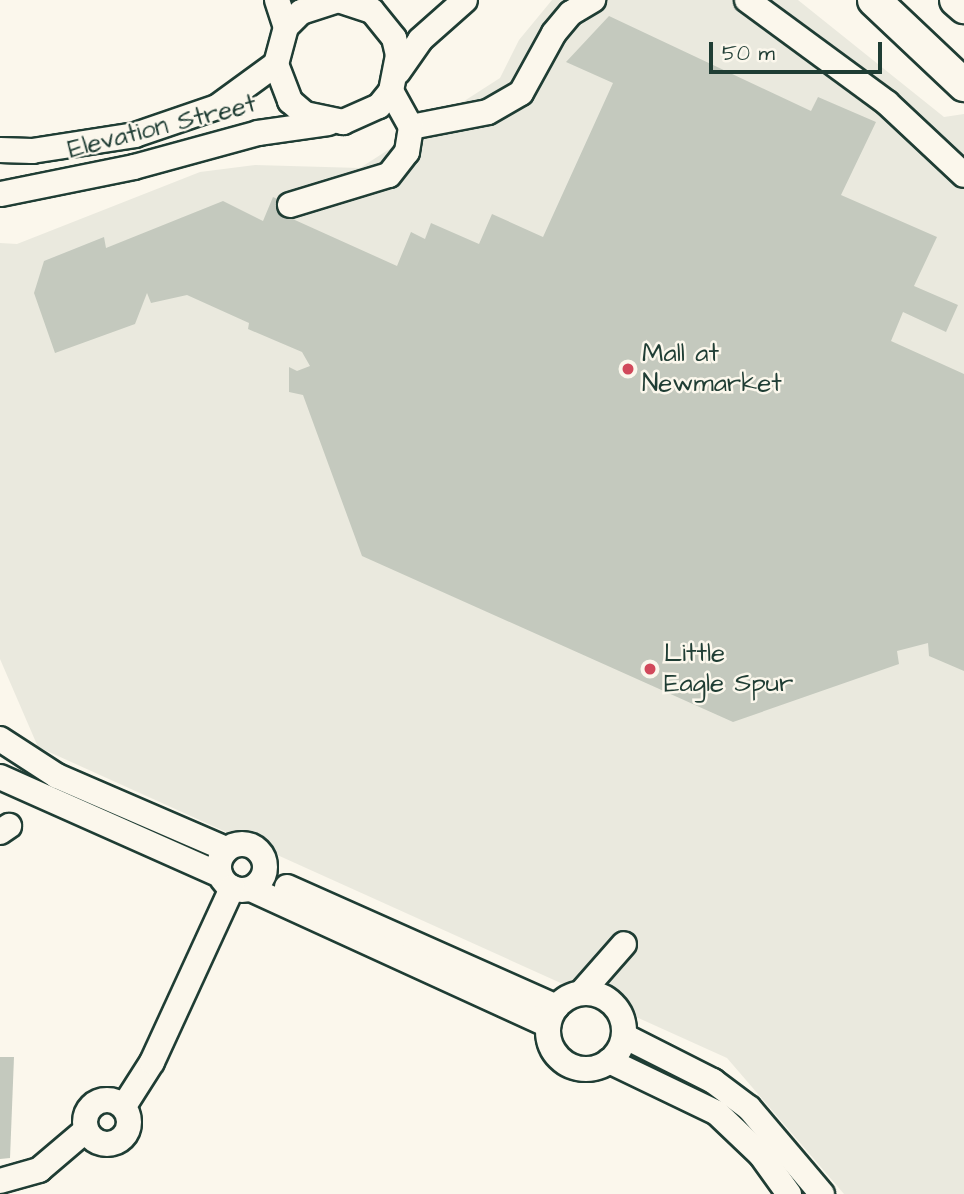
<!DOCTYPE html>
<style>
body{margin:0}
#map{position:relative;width:964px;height:1194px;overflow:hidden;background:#fbf7ec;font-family:"Architects Daughter",sans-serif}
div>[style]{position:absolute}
.built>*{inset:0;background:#eae9de}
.building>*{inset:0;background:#c4c9be}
.roads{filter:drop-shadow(2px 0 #1f3d34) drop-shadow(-2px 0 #1f3d34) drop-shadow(0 2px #1f3d34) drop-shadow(0 -2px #1f3d34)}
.minor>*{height:24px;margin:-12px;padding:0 12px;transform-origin:12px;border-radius:12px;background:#fbf7ec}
.minor>.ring{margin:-12px;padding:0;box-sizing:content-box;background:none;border:24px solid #fbf7ec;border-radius:50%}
.major>*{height:32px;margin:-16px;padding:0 16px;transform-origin:16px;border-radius:16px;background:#fbf7ec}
.dots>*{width:19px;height:19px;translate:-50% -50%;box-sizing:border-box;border:4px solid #fbf7ec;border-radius:50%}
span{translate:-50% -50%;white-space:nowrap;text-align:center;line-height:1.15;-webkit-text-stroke:5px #fbf7ec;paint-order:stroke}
.street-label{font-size:26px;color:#1f3d34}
.poi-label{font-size:26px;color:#1f3d34}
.left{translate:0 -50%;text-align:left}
.scale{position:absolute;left:709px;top:42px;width:173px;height:32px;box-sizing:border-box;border:4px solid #1f3d34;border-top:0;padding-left:9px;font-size:21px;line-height:24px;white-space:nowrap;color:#1f3d34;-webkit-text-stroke:5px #fbf7ec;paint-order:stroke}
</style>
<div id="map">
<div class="built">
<div style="clip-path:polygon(552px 0,798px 0,944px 117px,964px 114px,964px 1194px,844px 1194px,727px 1058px,38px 747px,0 659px,0 243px,17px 244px,200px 172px,255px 165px,360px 168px,500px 78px,519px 40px)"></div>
</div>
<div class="building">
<div style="clip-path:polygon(609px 16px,811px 111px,818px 97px,876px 122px,841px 195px,937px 237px,914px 286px,958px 305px,946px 332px,903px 312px,891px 341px,964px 374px,964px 671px,929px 656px,928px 643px,897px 651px,899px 664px,733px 722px,362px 556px,303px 395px,289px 392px,289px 367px,297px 371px,310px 366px,302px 352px,248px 329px,249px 323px,187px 295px,151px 303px,147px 293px,135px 324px,55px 353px,34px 293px,44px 261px,104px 237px,106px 248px,223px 201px,263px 221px,273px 197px,290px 205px,286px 216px,397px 266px,411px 232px,425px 239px,431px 223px,479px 244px,492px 214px,543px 237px,613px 83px,566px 62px)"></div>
<div style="clip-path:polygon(0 1057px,14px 1057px,10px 1158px,0 1159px)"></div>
</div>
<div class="roads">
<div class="minor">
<div style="left:277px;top:0;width:28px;rotate:72deg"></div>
<div style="left:338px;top:0;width:39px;rotate:162deg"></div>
<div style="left:301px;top:12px;width:21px;rotate:135deg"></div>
<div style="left:286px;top:27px;width:38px;rotate:105deg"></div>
<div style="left:276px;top:64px;width:40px;rotate:69deg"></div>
<div style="left:290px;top:101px;width:20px;rotate:41deg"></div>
<div style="left:305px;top:114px;width:39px;rotate:12deg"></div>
<div style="left:343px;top:122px;width:39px;rotate:-24deg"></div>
<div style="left:379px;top:106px;width:19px;rotate:-51deg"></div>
<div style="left:391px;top:91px;width:37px;rotate:-79deg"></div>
<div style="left:398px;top:55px;width:17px;rotate:-103deg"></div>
<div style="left:394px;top:38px;width:35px;rotate:-129deg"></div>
<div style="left:372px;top:11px;width:36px;rotate:-162deg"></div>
<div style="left:747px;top:0;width:174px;rotate:36.3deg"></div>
<div style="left:887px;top:103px;width:105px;rotate:43.1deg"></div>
<div style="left:398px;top:72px;width:39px;rotate:-55deg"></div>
<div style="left:420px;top:40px;width:60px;rotate:-41.6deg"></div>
<div style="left:411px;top:127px;width:78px;rotate:-11deg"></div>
<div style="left:488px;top:112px;width:38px;rotate:-30deg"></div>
<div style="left:521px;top:93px;width:68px;rotate:-61.2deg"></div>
<div style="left:554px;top:33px;width:26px;rotate:-50deg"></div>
<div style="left:571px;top:13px;width:26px;rotate:-31deg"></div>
<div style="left:0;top:150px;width:32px;rotate:2deg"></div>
<div style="left:32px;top:151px;width:104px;rotate:-8.8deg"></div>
<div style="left:135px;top:135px;width:87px;rotate:-18.9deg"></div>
<div style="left:217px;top:107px;width:73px;rotate:-36.1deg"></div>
<div style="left:1px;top:194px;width:136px;rotate:-11.5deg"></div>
<div style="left:134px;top:167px;width:129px;rotate:-15.3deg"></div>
<div style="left:258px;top:133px;width:71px;rotate:-8.1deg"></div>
<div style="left:290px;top:205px;width:103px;rotate:-16.9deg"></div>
<div style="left:389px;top:175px;width:29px;rotate:-52deg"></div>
<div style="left:407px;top:152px;width:25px;rotate:-81deg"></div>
<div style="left:411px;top:127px;width:41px;rotate:-119.1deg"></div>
<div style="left:0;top:739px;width:68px;rotate:33deg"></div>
<div style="left:57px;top:776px;width:184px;rotate:23.4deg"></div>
<div style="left:0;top:777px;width:241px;rotate:24deg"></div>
<div style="left:0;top:832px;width:11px;rotate:-34deg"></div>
<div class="ring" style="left:219px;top:844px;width:22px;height:22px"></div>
<div style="left:287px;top:887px;width:295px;rotate:24deg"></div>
<div style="left:251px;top:889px;width:327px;rotate:24.6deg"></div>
<div class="ring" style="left:548px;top:993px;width:52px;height:52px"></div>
<div style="left:581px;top:993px;width:65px;rotate:-48.7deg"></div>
<div style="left:624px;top:1036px;width:100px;rotate:26.8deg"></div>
<div style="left:713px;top:1081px;width:45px;rotate:36.9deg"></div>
<div style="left:749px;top:1108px;width:113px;rotate:49.7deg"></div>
<div style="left:609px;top:1061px;width:120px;rotate:25.7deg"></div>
<div style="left:717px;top:1113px;width:61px;rotate:43.7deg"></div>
<div style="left:761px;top:1155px;width:48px;rotate:54.3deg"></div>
<div class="ring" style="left:85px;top:1100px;width:20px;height:20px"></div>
<div style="left:124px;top:1106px;width:52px;rotate:-57.5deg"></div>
<div style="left:152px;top:1062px;width:192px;rotate:-65.3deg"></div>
<div style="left:0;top:1181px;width:41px;rotate:-15.8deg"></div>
<div style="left:39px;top:1170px;width:62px;rotate:-40.4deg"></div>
</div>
<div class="major">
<div style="left:874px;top:0;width:124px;rotate:43.4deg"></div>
<div style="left:956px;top:0;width:11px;rotate:41deg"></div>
</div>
</div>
<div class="dots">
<div style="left:628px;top:369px;background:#d1495b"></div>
<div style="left:650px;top:669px;background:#d1495b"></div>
</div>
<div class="street-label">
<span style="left:162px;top:127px;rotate:-14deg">Elevation Street</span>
</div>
<div class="poi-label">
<span class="left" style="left:642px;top:369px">Mall at<br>Newmarket</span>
<span class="left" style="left:664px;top:669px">Little<br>Eagle Spur</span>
</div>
<div class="scale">50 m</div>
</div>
